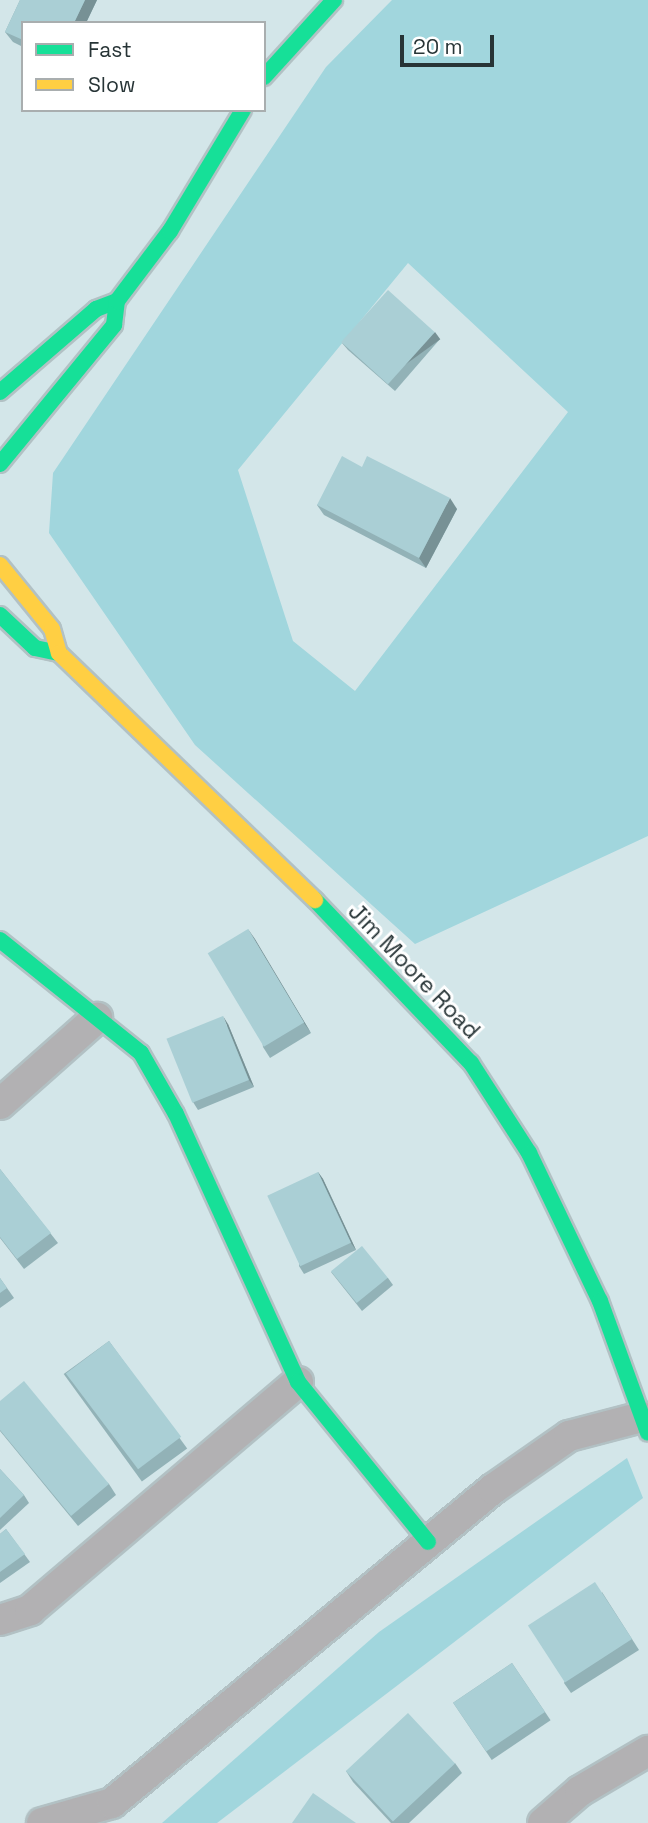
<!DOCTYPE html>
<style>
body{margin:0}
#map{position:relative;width:648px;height:1823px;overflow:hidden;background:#d3e6e9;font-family:"Space Grotesk",sans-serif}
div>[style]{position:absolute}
.green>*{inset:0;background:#a1d6dd}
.roads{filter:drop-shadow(2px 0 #b2c1c4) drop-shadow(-2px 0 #b2c1c4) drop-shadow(0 2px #b2c1c4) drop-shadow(0 -2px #b2c1c4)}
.street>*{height:30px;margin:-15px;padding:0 15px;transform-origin:15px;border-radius:15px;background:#b2b1b3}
.fast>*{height:16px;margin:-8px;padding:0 8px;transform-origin:8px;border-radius:8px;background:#16e098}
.slow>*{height:16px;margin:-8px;padding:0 8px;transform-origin:8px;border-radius:8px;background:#ffcf43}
.wall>*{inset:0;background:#92b2b7;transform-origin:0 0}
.shaded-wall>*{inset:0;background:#779195;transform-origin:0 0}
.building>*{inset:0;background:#aacfd5;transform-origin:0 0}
span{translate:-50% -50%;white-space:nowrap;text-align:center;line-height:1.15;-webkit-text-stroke:6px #fff;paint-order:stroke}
.street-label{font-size:23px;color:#273436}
.legend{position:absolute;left:21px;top:21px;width:245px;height:91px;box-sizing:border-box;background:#fff;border:2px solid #a9aeaf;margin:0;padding:9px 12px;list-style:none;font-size:21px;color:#273436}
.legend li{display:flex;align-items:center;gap:14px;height:35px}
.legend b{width:35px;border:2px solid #a9aeaf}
.scale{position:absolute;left:400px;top:35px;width:94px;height:32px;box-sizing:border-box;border:4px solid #273436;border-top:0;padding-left:9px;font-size:21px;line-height:24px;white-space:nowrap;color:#273436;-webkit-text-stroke:5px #fff;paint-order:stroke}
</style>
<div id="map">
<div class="green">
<div style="clip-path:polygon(evenodd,392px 0,648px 0,648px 836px,415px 944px,195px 745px,49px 533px,53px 473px,326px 67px,392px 0,408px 263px,568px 412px,355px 691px,293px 641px,238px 470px,408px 263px)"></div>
<div style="clip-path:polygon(627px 1458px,643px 1498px,217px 1823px,162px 1823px,379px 1632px)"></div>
</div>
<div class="roads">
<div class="street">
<div style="left:0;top:1104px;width:130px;rotate:-41.6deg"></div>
<div style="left:0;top:1620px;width:32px;rotate:-18deg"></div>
<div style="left:30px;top:1610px;width:352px;rotate:-40.4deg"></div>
<div style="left:42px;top:1823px;width:73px;rotate:-15.9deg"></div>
<div style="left:112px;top:1803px;width:494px;rotate:-39.5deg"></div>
<div style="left:493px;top:1489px;width:93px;rotate:-34.9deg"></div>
<div style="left:569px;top:1436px;width:75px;rotate:-14.6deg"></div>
<div style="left:543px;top:1823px;width:49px;rotate:-40.9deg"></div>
<div style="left:580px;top:1791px;width:79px;rotate:-30.5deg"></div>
</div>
<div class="fast">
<div style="left:264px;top:77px;width:104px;rotate:-47.7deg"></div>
<div style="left:0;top:392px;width:127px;rotate:-40.8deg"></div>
<div style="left:96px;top:309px;width:22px;rotate:-21deg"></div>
<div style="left:0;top:464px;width:180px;rotate:-50.6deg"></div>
<div style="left:114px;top:325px;width:24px;rotate:-83deg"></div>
<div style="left:117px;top:301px;width:88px;rotate:-52.9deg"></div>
<div style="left:170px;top:231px;width:141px;rotate:-58.9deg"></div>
<div style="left:0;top:615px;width:48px;rotate:43.3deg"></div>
<div style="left:35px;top:648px;width:25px;rotate:12deg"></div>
<div style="left:315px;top:900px;width:226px;rotate:46.3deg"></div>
<div style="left:471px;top:1063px;width:107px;rotate:57.2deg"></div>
<div style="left:529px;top:1153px;width:164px;rotate:64.4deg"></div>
<div style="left:600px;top:1301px;width:140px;rotate:70deg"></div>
<div style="left:0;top:940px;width:181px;rotate:38.7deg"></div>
<div style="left:141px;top:1053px;width:70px;rotate:60.2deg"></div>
<div style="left:176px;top:1114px;width:294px;rotate:65.5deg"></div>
<div style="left:298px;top:1382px;width:206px;rotate:50.9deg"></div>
</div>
<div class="slow">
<div style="left:0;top:565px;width:82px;rotate:50.9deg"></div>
<div style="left:52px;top:629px;width:25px;rotate:74deg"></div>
<div style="left:59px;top:653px;width:356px;rotate:44deg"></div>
</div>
</div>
<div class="wall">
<div style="clip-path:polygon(20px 0,97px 0,86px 23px,23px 23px,23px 47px,13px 42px,5px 32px)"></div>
<div style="clip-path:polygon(440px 339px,395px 391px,348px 350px,342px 343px)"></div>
<div style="clip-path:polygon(362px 467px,457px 509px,426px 568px,324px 515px,317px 505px)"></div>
<div style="clip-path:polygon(248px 929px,311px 1033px,270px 1058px,263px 1047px)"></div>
<div style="clip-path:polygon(228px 1024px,254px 1087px,198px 1110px,193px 1102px)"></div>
<div style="clip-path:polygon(0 1169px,58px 1243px,24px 1269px,0 1238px)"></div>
<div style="clip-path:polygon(318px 1172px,323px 1179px,356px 1250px,304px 1274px,299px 1266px)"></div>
<div style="clip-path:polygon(331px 1272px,388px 1278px,393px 1285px,362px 1311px)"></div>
<div style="clip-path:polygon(0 1278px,14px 1298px,0 1308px)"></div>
<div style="left:109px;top:1341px;width:133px;height:56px;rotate:54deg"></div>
<div style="clip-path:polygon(0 1401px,109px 1484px,116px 1495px,78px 1526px,0 1431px)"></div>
<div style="clip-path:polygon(0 1469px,24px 1495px,29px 1503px,0 1530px)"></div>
<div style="clip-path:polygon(6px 1529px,30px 1562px,0 1583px,0 1534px)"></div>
<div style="clip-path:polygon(602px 1592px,639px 1650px,571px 1693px,564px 1683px)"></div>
<div style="left:512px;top:1663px;width:69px;height:71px;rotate:56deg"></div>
<div style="clip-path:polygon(455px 1763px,462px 1773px,409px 1823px,391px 1823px,353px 1782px,346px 1771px)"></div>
</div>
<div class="shaded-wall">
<div style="clip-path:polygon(85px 0,97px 0,86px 23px,74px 23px)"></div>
<div style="left:435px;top:332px;width:9px;height:69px;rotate:54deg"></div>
<div style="clip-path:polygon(450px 498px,457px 509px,426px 568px,419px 558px)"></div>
<div style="clip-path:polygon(248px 929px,255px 939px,311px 1033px,304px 1023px)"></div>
<div style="clip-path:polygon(223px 1016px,228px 1024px,254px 1087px,249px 1080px)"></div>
<div style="clip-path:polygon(318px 1172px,323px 1179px,356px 1250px,351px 1243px)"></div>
</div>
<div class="building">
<div style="clip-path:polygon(20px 0,85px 0,74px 23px,23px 23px,23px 40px,5px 32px)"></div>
<div style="left:388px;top:290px;width:63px;height:70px;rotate:42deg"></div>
<div style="clip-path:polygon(342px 456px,362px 467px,367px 456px,450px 498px,419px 558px,317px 505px)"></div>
<div style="left:248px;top:929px;width:109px;height:47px;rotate:59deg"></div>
<div style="left:223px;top:1016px;width:69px;height:61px;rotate:68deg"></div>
<div style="clip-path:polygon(0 1169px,51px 1233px,17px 1259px,0 1237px)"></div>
<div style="left:318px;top:1172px;width:78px;height:56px;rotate:65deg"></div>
<div style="left:362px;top:1246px;width:41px;height:40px;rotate:51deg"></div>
<div style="clip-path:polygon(0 1278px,7px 1288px,0 1293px)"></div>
<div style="left:109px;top:1341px;width:120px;height:54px;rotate:53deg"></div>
<div style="clip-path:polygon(24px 1381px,109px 1484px,71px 1516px,0 1430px,0 1401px)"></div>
<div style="clip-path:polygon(0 1469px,24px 1495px,0 1518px)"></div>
<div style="clip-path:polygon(6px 1529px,25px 1554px,0 1572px,0 1534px)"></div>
<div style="left:595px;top:1582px;width:68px;height:80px;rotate:57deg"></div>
<div style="left:512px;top:1663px;width:59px;height:71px;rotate:56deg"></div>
<div style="left:408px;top:1713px;width:69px;height:85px;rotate:47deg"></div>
<div style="clip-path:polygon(313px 1793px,356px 1823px,292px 1823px)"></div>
</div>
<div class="street-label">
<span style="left:414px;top:971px;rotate:46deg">Jim Moore Road</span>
</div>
<ul class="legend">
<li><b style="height:9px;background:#16e098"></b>Fast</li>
<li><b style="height:9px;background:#ffcf43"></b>Slow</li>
</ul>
<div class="scale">20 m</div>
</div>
